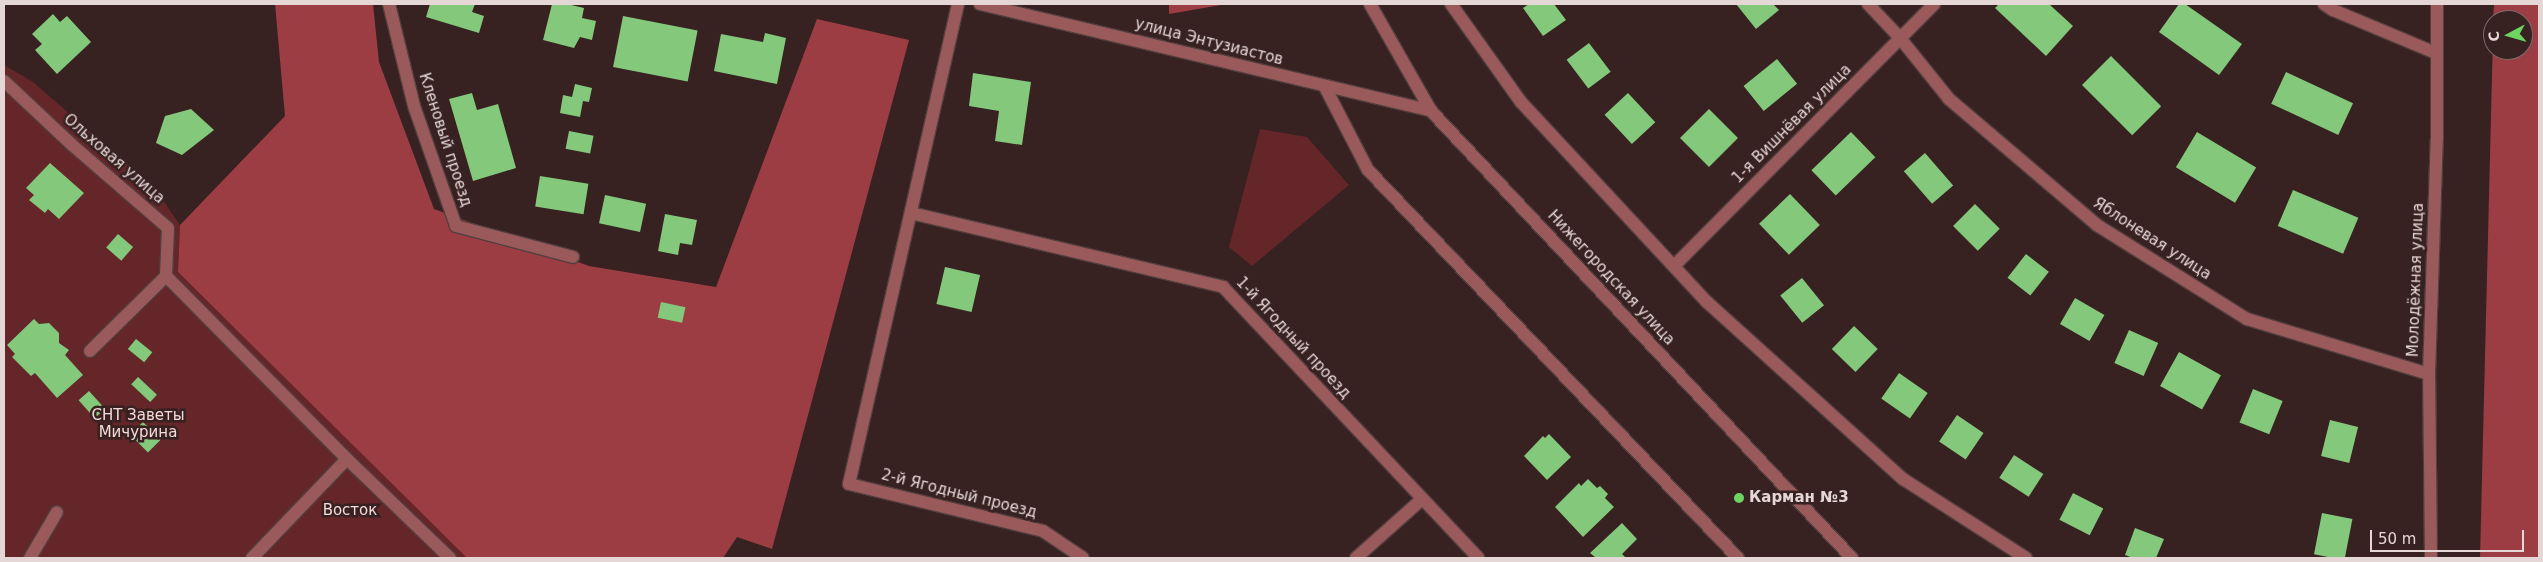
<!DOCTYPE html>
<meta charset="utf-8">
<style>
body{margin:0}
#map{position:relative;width:2543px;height:562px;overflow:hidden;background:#372121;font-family:"DejaVu Sans",sans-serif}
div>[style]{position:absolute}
.green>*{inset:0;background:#642629}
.forest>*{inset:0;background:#9c3d43}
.building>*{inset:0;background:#83c87b;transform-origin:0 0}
.roads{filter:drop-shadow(1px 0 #533e3e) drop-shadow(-1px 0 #533e3e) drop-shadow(0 1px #533e3e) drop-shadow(0 -1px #533e3e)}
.minor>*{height:12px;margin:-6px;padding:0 6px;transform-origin:6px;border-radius:6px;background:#9a5a5b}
.dots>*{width:14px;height:14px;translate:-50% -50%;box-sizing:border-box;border:2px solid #372121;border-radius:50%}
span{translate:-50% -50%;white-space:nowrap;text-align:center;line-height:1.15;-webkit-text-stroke:5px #372121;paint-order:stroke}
.street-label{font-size:15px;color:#e6d7d7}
.park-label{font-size:15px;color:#f6d9d9}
.poi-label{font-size:15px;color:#e6d7d7;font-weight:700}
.left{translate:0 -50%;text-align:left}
.frame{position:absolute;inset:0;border:5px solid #e6d7d7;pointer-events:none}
.north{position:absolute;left:2483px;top:10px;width:50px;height:50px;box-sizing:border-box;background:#372121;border:1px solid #7d6a6a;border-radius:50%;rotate:264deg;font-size:14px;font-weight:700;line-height:20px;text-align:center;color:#e6d7d7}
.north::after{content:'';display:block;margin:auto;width:18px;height:22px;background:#6dd361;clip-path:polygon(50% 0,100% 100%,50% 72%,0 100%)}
.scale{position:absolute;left:2370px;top:530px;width:154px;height:22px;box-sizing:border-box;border:2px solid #e6d7d7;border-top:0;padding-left:6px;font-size:15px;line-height:18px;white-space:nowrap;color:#e6d7d7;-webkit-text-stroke:4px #372121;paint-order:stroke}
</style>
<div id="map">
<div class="green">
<div style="clip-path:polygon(4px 65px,33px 82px,153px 186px,180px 225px,178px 272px,467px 558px,4px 558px)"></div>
<div style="clip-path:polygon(1260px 129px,1307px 137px,1349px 185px,1252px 266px,1229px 247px)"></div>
</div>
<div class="forest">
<div style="clip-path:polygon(275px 4px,373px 4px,379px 62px,434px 209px,589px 266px,716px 287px,817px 19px,909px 40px,772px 549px,737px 537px,723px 558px,467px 558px,178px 272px,180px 225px,285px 116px)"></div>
<div style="clip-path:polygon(1169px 4px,1227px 4px,1169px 14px)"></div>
<div style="clip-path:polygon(2494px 4px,2539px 4px,2539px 558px,2480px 558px,2493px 35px,2493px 50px,2523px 50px,2523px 20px,2493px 20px)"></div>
</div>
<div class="building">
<div style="clip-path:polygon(430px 4px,475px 4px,472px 12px,484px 16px,479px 33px,426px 17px)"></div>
<div style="clip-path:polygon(552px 4px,567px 4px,584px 8px,582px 18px,596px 21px,592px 40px,580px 37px,574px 48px,543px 40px)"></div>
<div style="clip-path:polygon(1529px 4px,1554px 4px,1566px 20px,1543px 36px,1523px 8px)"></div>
<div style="clip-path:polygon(1736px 4px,1773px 4px,1779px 10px,1756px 29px)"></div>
<div style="clip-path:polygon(1999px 4px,2049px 4px,2073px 26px,2046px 56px,1995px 8px)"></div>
<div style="clip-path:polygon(2179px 4px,2185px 4px,2242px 44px,2219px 75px,2159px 32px)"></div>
<div style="clip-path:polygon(53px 14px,60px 22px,67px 16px,91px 42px,57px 74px,35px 50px,42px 44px,32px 34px)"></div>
<div style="left:623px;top:16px;width:76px;height:52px;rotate:11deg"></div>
<div style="clip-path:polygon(765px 33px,786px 38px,777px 84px,714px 71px,721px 34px,763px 42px)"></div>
<div style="left:1589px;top:43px;width:36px;height:28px;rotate:53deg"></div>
<div style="left:2111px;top:56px;width:71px;height:41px;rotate:45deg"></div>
<div style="left:1777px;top:59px;width:32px;height:43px;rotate:51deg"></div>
<div style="left:2286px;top:72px;width:74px;height:35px;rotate:25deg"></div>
<div style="clip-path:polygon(973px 73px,1031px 82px,1022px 145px,995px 141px,999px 111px,969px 106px)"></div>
<div style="clip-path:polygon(575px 84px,592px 88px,589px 102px,583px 101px,580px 117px,560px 113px,563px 95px,572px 97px)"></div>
<div style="clip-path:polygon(472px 93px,477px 110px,498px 104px,516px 168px,473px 181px,449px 99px)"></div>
<div style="left:1628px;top:93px;width:40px;height:32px;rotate:47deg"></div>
<div style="clip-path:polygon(191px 109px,214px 130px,182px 155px,156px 143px,165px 116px)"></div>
<div style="left:1709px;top:109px;width:41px;height:41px;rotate:45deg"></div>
<div style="left:569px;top:131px;width:25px;height:18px;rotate:11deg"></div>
<div style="left:1851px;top:132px;width:35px;height:55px;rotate:46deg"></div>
<div style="left:2197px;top:132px;width:69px;height:41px;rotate:31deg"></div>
<div style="left:1925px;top:153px;width:43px;height:28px;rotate:49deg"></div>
<div style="clip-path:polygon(50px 163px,84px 193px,59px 219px,48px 209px,45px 213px,29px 200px,34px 195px,26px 188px)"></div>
<div style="left:540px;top:176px;width:49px;height:31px;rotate:9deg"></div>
<div style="left:2293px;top:190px;width:71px;height:39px;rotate:23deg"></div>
<div style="left:1790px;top:194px;width:43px;height:43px;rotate:46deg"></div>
<div style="left:605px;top:195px;width:42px;height:29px;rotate:12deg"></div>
<div style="left:1975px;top:204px;width:35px;height:31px;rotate:45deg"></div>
<div style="clip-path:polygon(665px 214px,697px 220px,692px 245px,680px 243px,678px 255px,658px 251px)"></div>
<div style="left:118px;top:234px;width:20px;height:18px;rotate:41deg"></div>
<div style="left:2026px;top:254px;width:29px;height:30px;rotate:38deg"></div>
<div style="left:945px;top:267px;width:36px;height:38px;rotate:13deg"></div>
<div style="left:1802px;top:278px;width:35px;height:28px;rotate:51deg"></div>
<div style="left:2075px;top:298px;width:34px;height:30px;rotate:30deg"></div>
<div style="left:661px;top:302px;width:25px;height:16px;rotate:12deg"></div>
<div style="clip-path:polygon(34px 319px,39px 324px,49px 323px,59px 333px,59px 343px,69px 350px,65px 355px,83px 375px,57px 398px,35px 373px,31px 376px,12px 357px,15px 354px,7px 345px)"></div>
<div style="left:1854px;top:326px;width:33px;height:32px;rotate:44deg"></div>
<div style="left:2129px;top:330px;width:32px;height:36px;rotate:24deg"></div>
<div style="left:136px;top:339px;width:21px;height:13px;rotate:39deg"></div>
<div style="left:2179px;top:352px;width:48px;height:39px;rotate:29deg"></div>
<div style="left:1899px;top:373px;width:35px;height:31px;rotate:35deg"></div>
<div style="left:138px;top:377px;width:26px;height:10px;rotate:43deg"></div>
<div style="left:2253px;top:389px;width:32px;height:36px;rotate:22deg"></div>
<div style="left:89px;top:391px;width:24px;height:14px;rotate:48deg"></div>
<div style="left:1957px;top:415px;width:32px;height:32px;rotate:34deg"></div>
<div style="left:2330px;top:420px;width:29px;height:37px;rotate:14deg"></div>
<div style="left:143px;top:422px;width:25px;height:18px;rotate:45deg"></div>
<div style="clip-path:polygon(1549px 434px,1571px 457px,1547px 480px,1524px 456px,1543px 436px,1545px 438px)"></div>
<div style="left:2014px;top:455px;width:35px;height:27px;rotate:33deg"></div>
<div style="clip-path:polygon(1588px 479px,1597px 488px,1600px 486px,1608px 494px,1605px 498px,1614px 507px,1583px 537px,1555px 507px,1579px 483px,1581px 486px)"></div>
<div style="left:2073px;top:493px;width:34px;height:30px;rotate:27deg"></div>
<div style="left:2322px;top:513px;width:31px;height:42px;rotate:11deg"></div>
<div style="clip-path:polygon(1622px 523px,1637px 539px,1622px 554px,1626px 558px,1596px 558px,1590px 553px)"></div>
<div style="clip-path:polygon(2135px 528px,2164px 539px,2156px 558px,2133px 558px,2125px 555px)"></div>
</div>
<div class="roads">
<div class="minor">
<div style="left:389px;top:4px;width:105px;rotate:76.2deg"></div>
<div style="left:414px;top:106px;width:127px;rotate:70.7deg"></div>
<div style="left:456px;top:226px;width:121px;rotate:14.8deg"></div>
<div style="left:958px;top:4px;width:492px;rotate:102.8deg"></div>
<div style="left:849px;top:484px;width:200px;rotate:13.6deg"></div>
<div style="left:1043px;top:531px;width:48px;rotate:34deg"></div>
<div style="left:980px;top:4px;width:464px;rotate:13.3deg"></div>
<div style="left:1370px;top:4px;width:123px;rotate:60.3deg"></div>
<div style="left:1431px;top:111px;width:614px;rotate:46.72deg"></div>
<div style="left:1451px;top:4px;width:120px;rotate:54.5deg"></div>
<div style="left:1521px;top:102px;width:273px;rotate:47.1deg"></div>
<div style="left:1707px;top:302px;width:264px;rotate:42.1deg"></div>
<div style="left:1903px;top:479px;width:146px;rotate:32.7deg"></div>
<div style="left:1868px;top:4px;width:47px;rotate:46.7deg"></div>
<div style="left:1900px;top:38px;width:78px;rotate:51.2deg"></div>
<div style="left:1949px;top:99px;width:194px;rotate:40.4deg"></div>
<div style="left:2097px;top:225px;width:177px;rotate:32.1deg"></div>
<div style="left:2247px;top:319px;width:190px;rotate:16.8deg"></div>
<div style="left:2324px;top:4px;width:11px;rotate:34deg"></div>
<div style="left:2333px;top:10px;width:112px;rotate:22.7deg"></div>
<div style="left:4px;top:81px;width:92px;rotate:43.2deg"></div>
<div style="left:71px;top:144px;width:128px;rotate:40.9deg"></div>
<div style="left:168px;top:228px;width:48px;rotate:92.4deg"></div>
<div style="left:1325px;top:87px;width:93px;rotate:62.6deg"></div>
<div style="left:1368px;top:170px;width:536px;rotate:46.36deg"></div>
<div style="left:911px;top:213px;width:321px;rotate:13.3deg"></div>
<div style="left:1223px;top:287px;width:372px;rotate:46.7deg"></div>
<div style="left:1674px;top:266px;width:369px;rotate:-45.2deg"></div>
<div style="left:166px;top:276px;width:257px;rotate:45.3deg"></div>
<div style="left:347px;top:459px;width:143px;rotate:43.9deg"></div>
<div style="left:90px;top:351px;width:107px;rotate:-44.6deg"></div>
<div style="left:30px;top:558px;width:53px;rotate:-59.6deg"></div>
<div style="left:252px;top:558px;width:137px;rotate:-46.2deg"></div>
<div style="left:1356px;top:558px;width:89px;rotate:-41.8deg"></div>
<div style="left:2431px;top:558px;width:184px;rotate:-90.6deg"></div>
<div style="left:2429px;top:374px;width:235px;rotate:-88.1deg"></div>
<div style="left:2437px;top:139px;width:135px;rotate:-90deg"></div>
</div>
</div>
<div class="dots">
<div style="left:1739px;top:498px;background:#6dd361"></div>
</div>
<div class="street-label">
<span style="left:1209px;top:42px;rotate:14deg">улица Энтузиастов</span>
<span style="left:1792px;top:124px;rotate:-45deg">1-я Вишнёвая улица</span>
<span style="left:445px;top:140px;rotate:72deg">Кленовый проезд</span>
<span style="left:114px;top:159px;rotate:41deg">Ольховая улица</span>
<span style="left:2152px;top:239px;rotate:33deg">Яблоневая улица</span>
<span style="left:1611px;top:278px;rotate:47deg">Нижегородская улица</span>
<span style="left:2416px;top:280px;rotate:-88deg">Молодёжная улица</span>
<span style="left:1293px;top:338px;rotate:47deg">1-й Ягодный проезд</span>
<span style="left:959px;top:494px;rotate:14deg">2-й Ягодный проезд</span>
</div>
<div class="park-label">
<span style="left:138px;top:424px">СНТ Заветы<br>Мичурина</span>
<span style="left:350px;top:511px">Восток</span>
</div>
<div class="poi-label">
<span class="left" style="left:1749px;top:498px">Карман №3</span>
</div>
<div class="frame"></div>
<div class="north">С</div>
<div class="scale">50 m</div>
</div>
